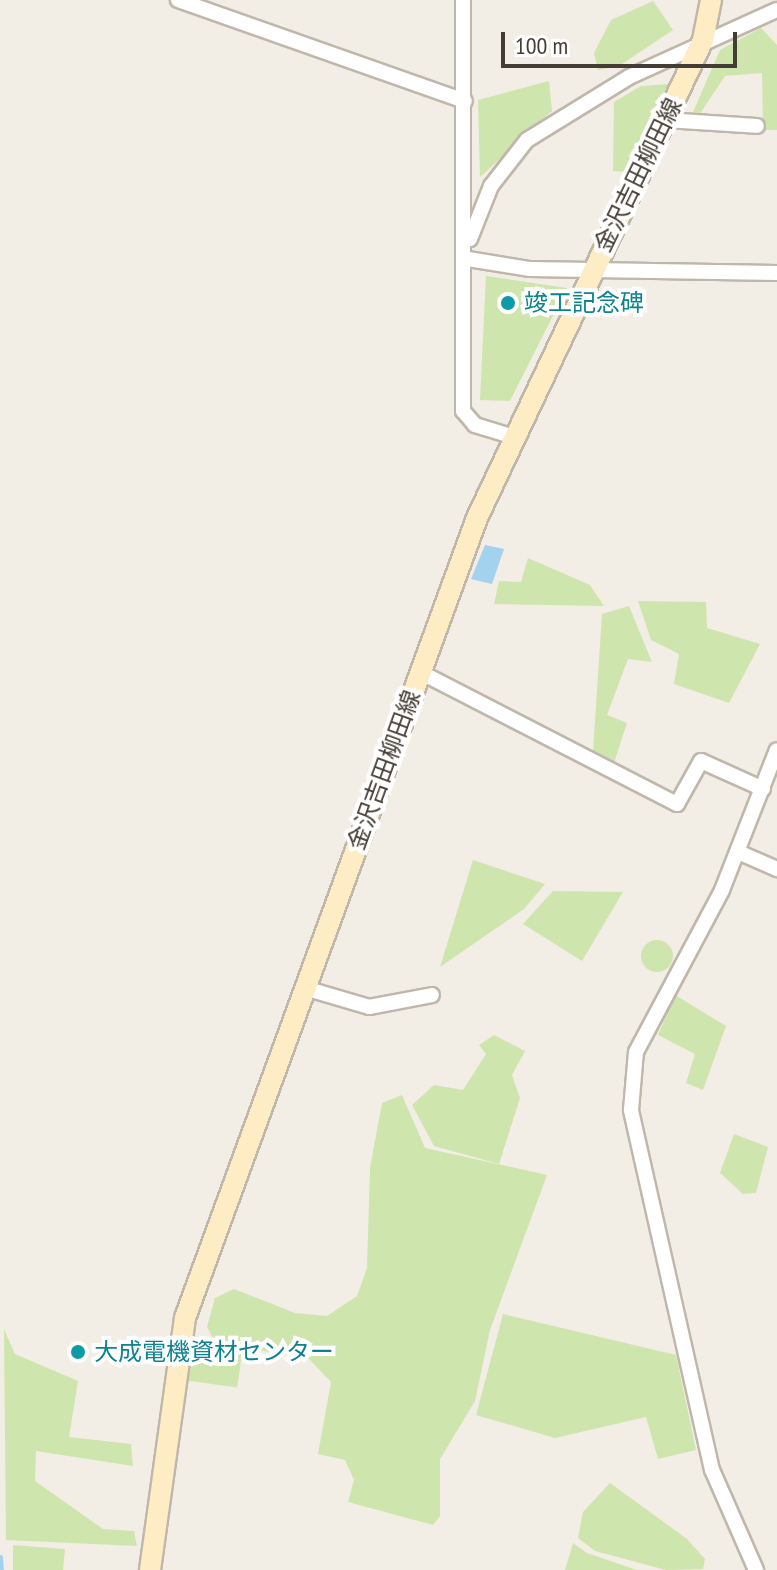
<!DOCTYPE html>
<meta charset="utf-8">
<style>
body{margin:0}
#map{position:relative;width:777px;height:1570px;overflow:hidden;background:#f2ede5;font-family:"PT Sans Narrow","Noto Sans JP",sans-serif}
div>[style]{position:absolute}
.green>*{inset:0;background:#cfe5ae;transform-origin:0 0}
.round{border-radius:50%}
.water>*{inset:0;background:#a2d2ed}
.stream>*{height:5px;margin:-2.5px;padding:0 2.5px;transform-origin:2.5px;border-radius:2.5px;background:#a2d2ed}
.roads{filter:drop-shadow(2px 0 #c0b7ab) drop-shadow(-2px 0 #c0b7ab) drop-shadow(0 2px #c0b7ab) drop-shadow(0 -2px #c0b7ab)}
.minor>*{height:14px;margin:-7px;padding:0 7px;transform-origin:7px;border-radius:7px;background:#fff}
.secondary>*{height:20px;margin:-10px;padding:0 10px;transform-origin:10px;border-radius:10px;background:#fdecc4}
.dots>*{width:22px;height:22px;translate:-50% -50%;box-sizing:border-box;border:4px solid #fff;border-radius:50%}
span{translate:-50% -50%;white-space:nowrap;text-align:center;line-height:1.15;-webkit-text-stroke:8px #fff;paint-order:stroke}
.street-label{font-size:24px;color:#443d35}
.culture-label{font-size:24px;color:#0d838f}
.left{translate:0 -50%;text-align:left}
.scale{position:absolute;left:501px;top:32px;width:236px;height:36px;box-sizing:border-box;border:4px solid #443d35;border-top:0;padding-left:10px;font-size:24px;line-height:28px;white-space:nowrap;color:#443d35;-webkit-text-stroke:6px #fff;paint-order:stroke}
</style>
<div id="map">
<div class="green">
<div style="clip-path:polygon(653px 1px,673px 30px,619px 66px,598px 70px,594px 53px,611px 20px)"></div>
<div style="clip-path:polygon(761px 28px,777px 45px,777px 130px,763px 130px,762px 73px,725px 76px,699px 115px,693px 112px,720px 50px)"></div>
<div style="clip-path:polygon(549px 81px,552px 111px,480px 177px,478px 100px)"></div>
<div style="clip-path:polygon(670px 84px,628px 172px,613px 171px,614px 102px,641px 86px)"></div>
<div style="clip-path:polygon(486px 276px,567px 288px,510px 401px,480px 400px)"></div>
<div style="clip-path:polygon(528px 558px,590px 585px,604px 606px,494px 604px,499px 581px,521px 582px)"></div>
<div style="clip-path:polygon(638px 601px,706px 602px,707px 628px,760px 644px,729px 703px,674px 684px,679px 654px,651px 640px)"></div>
<div style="clip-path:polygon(629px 606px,652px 662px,628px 659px,607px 715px,627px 723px,614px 763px,593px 751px,602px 614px)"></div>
<div style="clip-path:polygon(473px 860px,545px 884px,524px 909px,440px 967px)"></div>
<div style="clip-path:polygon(553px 891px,623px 892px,582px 961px,523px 924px)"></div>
<div class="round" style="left:641px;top:940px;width:32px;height:32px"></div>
<div style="clip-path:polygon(675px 995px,726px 1026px,703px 1090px,686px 1083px,695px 1054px,658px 1035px)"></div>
<div style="clip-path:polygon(494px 1035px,525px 1051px,512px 1075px,520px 1098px,499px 1164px,434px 1146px,412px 1105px,434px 1085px,463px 1090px,486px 1054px,479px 1045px)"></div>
<div style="clip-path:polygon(402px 1095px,425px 1148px,547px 1175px,490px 1330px,475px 1401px,440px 1459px,440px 1516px,433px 1525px,348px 1502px,354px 1480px,345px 1460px,318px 1454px,331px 1382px,309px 1359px,215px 1342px,207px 1327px,215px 1298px,234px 1289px,295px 1313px,327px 1316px,357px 1296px,367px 1268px,370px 1168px,382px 1103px)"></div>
<div style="clip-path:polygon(734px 1134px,768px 1147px,756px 1193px,743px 1194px,720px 1173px)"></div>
<div style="clip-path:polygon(503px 1314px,676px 1355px,696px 1450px,658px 1459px,646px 1417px,555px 1438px,476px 1415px)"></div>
<div style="clip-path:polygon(4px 1329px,15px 1354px,78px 1381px,69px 1437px,131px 1444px,133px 1466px,36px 1451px,35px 1481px,103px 1529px,134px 1531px,137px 1546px,6px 1540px)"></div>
<div style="left:194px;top:1343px;width:49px;height:38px;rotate:8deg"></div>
<div style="clip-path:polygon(610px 1483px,687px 1539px,705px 1559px,703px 1569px,666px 1570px,595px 1551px,578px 1538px,583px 1512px)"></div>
<div style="clip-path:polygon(573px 1543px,587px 1553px,637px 1570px,565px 1570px)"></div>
<div style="clip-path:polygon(13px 1545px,65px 1549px,63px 1570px,13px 1570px)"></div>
</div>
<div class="water">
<div style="clip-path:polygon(485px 545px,504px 549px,492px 584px,471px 579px)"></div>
</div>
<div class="stream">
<div style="left:0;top:1557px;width:13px;rotate:86deg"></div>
</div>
<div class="roads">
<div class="minor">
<div style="left:178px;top:0;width:304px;rotate:19.4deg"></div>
<div style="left:463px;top:0;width:411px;rotate:90deg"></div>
<div style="left:463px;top:411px;width:18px;rotate:49deg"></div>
<div style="left:475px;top:425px;width:38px;rotate:17deg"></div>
<div style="left:665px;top:120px;width:92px;rotate:3.7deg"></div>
<div style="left:470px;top:239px;width:57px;rotate:-68.4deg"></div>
<div style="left:491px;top:186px;width:58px;rotate:-52deg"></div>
<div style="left:527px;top:140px;width:120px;rotate:-31.7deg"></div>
<div style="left:629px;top:77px;width:162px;rotate:-24.4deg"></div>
<div style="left:468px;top:259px;width:63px;rotate:9.2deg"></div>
<div style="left:530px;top:269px;width:247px;rotate:0.9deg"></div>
<div style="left:420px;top:672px;width:289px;rotate:27.2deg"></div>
<div style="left:677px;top:804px;width:49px;rotate:-60.8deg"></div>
<div style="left:701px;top:761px;width:68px;rotate:24.3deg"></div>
<div style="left:738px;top:852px;width:43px;rotate:23.6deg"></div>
<div style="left:308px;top:989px;width:64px;rotate:16.4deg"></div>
<div style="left:369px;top:1007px;width:64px;rotate:-10.8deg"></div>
<div style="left:756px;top:1570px;width:109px;rotate:-113.7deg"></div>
<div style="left:712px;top:1470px;width:369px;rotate:-102.7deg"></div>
<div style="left:631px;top:1110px;width:58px;rotate:-85.1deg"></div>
<div style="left:636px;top:1052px;width:183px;rotate:-62deg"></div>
<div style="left:722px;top:890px;width:150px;rotate:-68.6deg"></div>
</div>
<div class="secondary">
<div style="left:150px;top:1570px;width:254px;rotate:-82.1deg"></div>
<div style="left:185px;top:1318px;width:852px;rotate:-69.95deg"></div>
<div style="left:477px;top:518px;width:529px;rotate:-64.7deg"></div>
<div style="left:703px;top:40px;width:41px;rotate:-78.7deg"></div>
</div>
</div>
<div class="dots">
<div style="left:508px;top:303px;background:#0f9aa8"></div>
<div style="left:78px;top:1352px;background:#0f9aa8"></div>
</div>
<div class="street-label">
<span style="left:638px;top:175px;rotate:-64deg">金沢吉田柳田線</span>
<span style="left:384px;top:770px;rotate:-70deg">金沢吉田柳田線</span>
</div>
<div class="culture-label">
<span class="left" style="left:524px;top:303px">竣工記念碑</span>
<span class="left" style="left:94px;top:1352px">大成電機資材センター</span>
</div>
<div class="scale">100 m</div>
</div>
